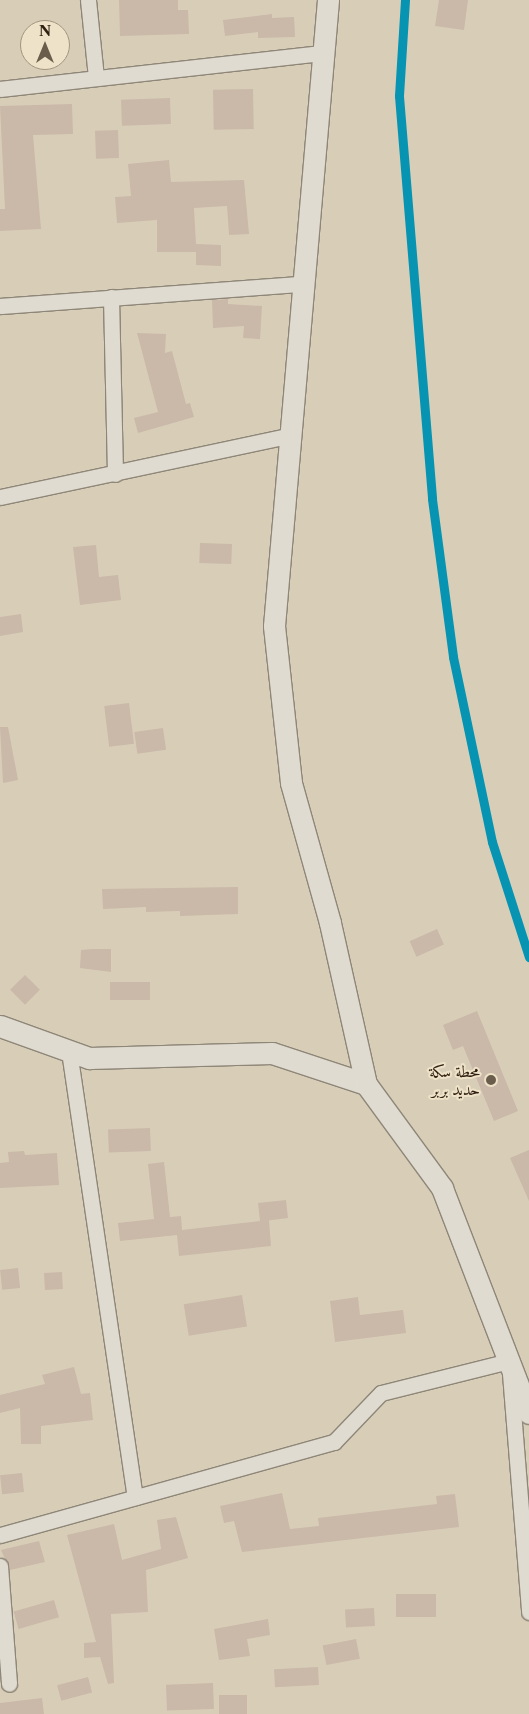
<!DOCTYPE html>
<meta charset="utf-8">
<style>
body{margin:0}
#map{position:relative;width:529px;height:1714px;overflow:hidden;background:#d8ceb8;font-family:"Libre Caslon Text",Amiri,serif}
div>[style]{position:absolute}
.building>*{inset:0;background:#cab8a8;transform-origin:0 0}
.roads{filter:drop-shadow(1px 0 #8e8678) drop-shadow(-1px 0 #8e8678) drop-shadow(0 1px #8e8678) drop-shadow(0 -1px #8e8678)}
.street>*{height:15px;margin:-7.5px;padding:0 7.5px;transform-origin:7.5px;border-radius:7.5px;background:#e0dbd0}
.secondary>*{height:21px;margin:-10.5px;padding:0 10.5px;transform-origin:10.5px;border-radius:10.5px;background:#e0dbd0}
.rail-1>*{height:9px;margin:-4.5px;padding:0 4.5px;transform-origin:4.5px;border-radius:4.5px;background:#0794b2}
.dots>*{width:14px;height:14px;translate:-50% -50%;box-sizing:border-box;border:2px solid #eee2c8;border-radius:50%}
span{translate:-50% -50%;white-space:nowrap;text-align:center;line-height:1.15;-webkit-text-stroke:4px #eee2c8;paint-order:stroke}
.poi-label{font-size:16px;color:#302011}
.right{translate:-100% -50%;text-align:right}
.north{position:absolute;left:20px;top:20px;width:50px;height:50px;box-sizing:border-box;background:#eee2c8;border:1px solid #a2947f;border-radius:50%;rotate:0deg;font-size:14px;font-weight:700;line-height:20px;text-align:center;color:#302011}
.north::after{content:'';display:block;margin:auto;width:18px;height:22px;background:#6b5d4b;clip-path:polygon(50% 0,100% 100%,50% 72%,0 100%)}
</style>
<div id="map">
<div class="building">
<div style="clip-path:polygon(119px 0,178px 0,178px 10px,188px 10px,189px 34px,120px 36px)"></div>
<div style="clip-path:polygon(439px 0,468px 0,464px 30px,435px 26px)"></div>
<div style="clip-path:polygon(272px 14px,272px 18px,294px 17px,295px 37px,258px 38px,258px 32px,225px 36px,223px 20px)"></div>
<div style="left:253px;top:89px;width:40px;height:40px;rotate:89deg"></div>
<div style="left:170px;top:98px;width:26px;height:49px;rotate:88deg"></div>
<div style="clip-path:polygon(72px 104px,73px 134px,33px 135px,41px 229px,0 231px,0 209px,5px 209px,0 106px)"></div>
<div style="left:118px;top:130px;width:28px;height:23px;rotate:88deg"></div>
<div style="clip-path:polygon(169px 160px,171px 182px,244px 180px,249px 234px,229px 235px,227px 206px,194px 208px,196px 244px,221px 245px,221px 266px,196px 265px,196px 252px,157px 252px,157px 220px,117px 223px,115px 197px,131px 196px,128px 164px)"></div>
<div style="clip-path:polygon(228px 299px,228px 304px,262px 306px,260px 339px,243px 338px,244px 326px,213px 328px,212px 300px)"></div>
<div style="clip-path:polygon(137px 333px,166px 334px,165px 353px,172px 351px,186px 404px,190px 403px,194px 417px,138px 433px,134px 418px,158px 412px)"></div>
<div style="left:200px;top:543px;width:32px;height:20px;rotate:2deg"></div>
<div style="clip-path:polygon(96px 545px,99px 577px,118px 575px,121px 600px,80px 605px,73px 547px)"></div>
<div style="clip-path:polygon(21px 614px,23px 632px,0 636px,0 617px)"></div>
<div style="left:129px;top:703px;width:41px;height:25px;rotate:83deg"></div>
<div style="clip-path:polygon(0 727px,8px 727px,18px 780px,3px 783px)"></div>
<div style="left:163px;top:728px;width:22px;height:29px;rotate:82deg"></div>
<div style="clip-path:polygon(238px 887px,238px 914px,180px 916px,180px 911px,146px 912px,146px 907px,103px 909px,102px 889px)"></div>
<div style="left:437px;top:929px;width:17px;height:30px;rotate:66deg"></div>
<div style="clip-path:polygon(92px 949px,111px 949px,111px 972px,80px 968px,81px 950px)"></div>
<div style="left:25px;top:975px;width:21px;height:21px;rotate:45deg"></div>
<div style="left:110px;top:982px;width:40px;height:18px"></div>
<div style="clip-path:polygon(477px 1011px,518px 1111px,494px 1121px,463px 1046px,453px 1050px,443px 1025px)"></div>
<div style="left:150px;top:1128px;width:23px;height:42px;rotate:88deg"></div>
<div style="clip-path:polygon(529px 1150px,529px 1201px,510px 1158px)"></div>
<div style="clip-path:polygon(24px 1151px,25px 1155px,57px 1153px,59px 1185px,0 1188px,0 1163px,9px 1162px,8px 1152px)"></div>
<div style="clip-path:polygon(164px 1162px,170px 1217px,181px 1216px,182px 1230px,260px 1221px,258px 1203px,286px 1200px,288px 1218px,264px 1221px,269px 1220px,271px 1246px,179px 1256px,177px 1235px,120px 1241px,118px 1223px,154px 1219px,148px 1164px)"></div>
<div style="left:18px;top:1268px;width:20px;height:18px;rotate:84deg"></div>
<div style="left:62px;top:1272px;width:17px;height:18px;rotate:87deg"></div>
<div style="left:242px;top:1295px;width:32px;height:59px;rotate:81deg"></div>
<div style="clip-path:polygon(358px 1297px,360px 1315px,403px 1310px,406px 1333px,335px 1342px,330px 1301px)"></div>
<div style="clip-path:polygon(74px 1367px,81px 1394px,90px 1393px,93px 1420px,41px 1426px,41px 1444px,21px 1444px,20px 1408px,0 1413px,0 1395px,45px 1384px,42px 1375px)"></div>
<div style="left:22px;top:1473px;width:19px;height:22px;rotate:84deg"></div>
<div style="clip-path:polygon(282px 1493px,290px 1529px,319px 1526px,318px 1518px,437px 1504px,436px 1496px,455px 1494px,459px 1527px,242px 1552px,234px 1521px,224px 1523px,220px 1506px)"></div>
<div style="clip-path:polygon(176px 1517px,188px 1558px,146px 1570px,148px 1612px,111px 1614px,114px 1683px,108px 1684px,100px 1657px,84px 1658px,84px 1643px,96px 1642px,67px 1535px,114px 1524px,122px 1560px,161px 1549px,157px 1520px)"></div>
<div style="clip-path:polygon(39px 1541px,45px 1562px,10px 1570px,1px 1550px)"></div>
<div style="left:436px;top:1594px;width:23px;height:40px;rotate:90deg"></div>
<div style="left:54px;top:1600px;width:18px;height:42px;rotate:74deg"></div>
<div style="left:374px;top:1608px;width:18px;height:29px;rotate:87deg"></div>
<div style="clip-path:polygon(268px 1619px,270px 1635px,247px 1639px,250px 1656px,219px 1660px,214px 1629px)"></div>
<div style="left:356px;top:1639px;width:20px;height:34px;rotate:79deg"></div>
<div style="left:318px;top:1667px;width:18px;height:44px;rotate:87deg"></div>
<div style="left:88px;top:1677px;width:16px;height:32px;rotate:75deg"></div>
<div style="left:213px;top:1683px;width:26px;height:47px;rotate:88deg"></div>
<div style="left:247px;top:1695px;width:19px;height:28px;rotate:90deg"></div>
<div style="clip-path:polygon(42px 1698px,44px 1714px,0 1714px,0 1703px)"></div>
</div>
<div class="roads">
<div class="street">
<div style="left:88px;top:0;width:78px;rotate:84.1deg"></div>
<div style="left:0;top:89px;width:325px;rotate:-6.4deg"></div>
<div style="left:111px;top:297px;width:177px;rotate:88.7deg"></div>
<div style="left:0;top:306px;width:302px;rotate:-4.2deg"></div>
<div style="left:0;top:497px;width:294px;rotate:-12deg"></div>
<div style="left:69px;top:1051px;width:451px;rotate:81.6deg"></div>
<div style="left:0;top:1535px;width:347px;rotate:-15.6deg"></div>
<div style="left:334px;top:1442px;width:68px;rotate:-46.2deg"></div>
<div style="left:381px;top:1393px;width:132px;rotate:-14deg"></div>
<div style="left:509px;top:1361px;width:252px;rotate:85.4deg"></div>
<div style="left:0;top:1566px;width:118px;rotate:85.6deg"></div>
</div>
<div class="secondary">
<div style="left:328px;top:0;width:628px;rotate:94.93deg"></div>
<div style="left:274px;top:626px;width:158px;rotate:83.8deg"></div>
<div style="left:291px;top:783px;width:145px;rotate:74.4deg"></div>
<div style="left:330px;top:923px;width:165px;rotate:77.4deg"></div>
<div style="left:0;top:1026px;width:95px;rotate:19.8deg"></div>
<div style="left:89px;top:1058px;width:183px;rotate:-1.6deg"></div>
<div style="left:272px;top:1053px;width:99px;rotate:18.3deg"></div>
<div style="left:366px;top:1084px;width:129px;rotate:53.8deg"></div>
<div style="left:442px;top:1188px;width:241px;rotate:68.9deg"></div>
</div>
</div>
<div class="rail-1">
<div style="left:405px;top:0;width:96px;rotate:93.6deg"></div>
<div style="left:399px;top:96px;width:404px;rotate:85.3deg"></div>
<div style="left:432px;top:499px;width:159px;rotate:82.4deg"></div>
<div style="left:453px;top:657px;width:189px;rotate:78.1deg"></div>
<div style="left:492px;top:842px;width:121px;rotate:72.2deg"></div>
</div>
<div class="dots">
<div style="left:491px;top:1080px;background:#6b5d4b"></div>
</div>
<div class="poi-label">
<span class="right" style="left:480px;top:1080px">محطة سكة<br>حديد بربر</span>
</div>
<div class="north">N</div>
</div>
